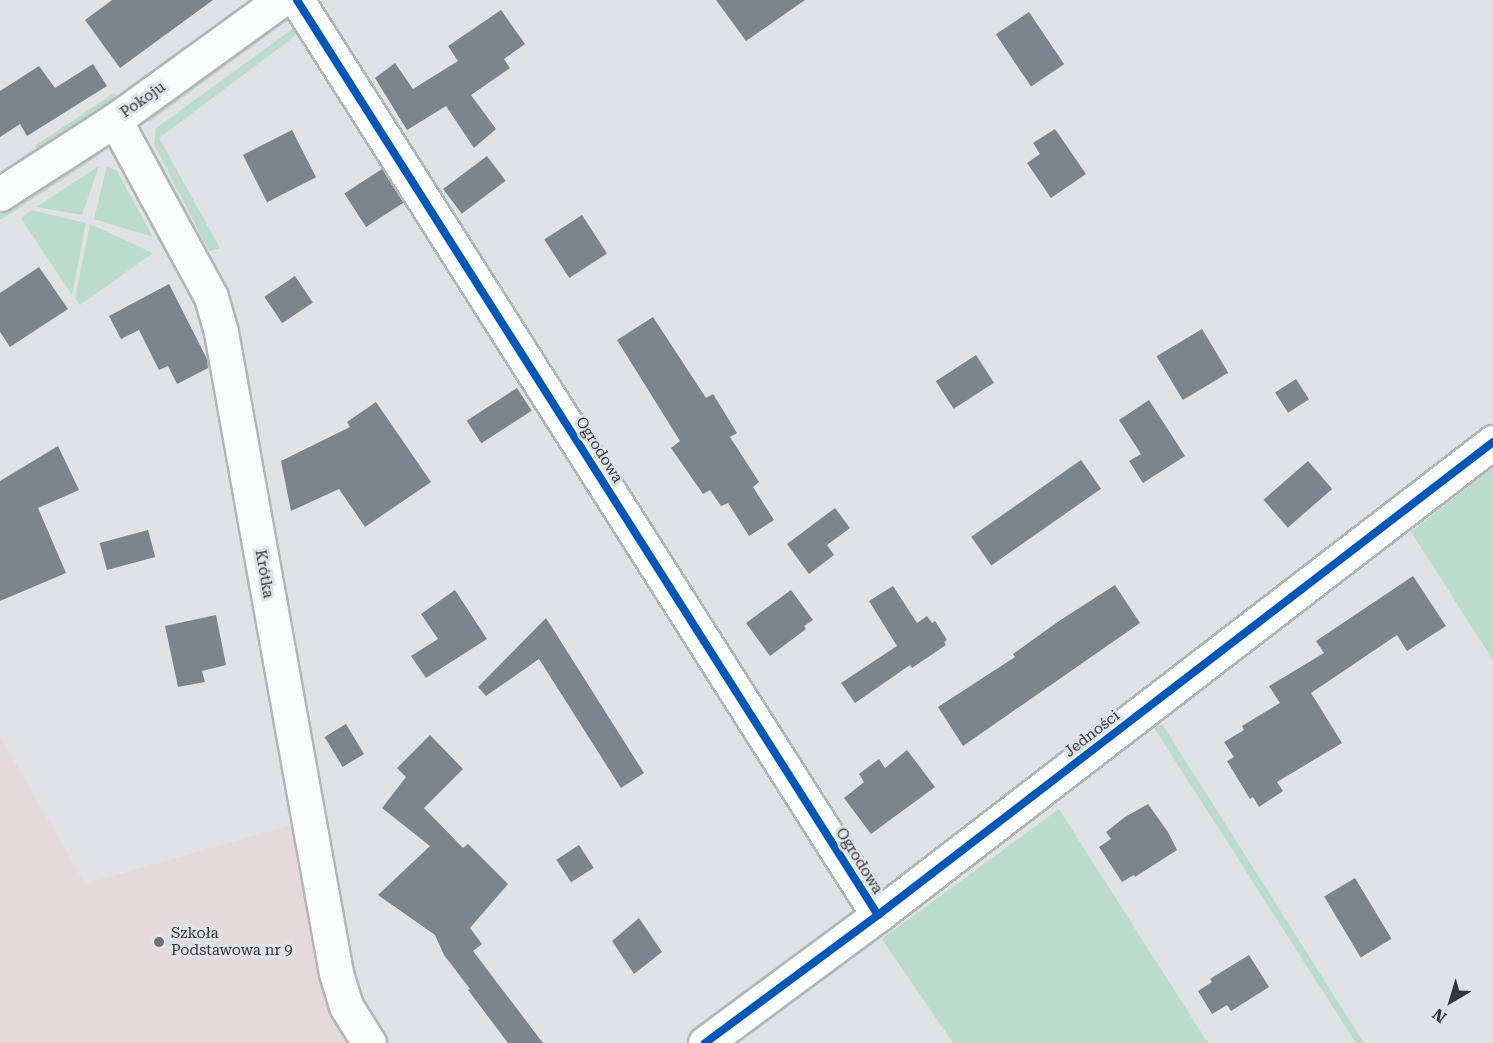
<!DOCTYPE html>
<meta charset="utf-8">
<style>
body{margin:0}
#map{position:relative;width:1493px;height:1043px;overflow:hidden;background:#e0e2e4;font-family:"Roboto Serif",serif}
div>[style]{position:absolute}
.education>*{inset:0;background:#e6d9db}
.green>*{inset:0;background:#bbdccd}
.building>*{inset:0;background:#7a858d;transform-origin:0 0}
.roads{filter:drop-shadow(2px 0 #b4b5b7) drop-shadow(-2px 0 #b4b5b7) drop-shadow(0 2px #b4b5b7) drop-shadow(0 -2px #b4b5b7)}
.street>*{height:33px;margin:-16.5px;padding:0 16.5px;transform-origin:16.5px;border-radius:16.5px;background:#fafbfb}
.secondary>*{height:33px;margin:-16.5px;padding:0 16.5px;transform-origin:16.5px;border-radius:16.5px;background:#fafbfb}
.cycleway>*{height:8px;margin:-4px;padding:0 4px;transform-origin:4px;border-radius:4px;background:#0057b8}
.dots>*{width:16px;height:16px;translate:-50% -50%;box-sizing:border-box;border:3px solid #dee3e6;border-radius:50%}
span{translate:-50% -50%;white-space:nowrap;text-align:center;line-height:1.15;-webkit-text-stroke:6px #dee3e6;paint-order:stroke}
.street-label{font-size:15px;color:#343637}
.poi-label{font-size:15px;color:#343637}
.left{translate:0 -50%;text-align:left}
.north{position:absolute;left:1421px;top:971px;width:60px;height:60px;-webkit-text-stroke:4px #dee3e6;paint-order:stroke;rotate:218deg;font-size:16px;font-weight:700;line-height:24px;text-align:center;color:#343637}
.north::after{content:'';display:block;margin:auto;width:21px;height:27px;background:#343637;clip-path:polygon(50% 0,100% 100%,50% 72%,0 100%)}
</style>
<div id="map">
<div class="education">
<div style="clip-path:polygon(0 736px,85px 884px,292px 825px,330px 1000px,355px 1038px,348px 1043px,0 1043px)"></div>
</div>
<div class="green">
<div style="clip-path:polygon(292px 14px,294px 16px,148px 123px,154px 113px)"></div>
<div style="clip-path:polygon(305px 20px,307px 27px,159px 138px,220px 248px,209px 251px,154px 144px,156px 128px)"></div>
<div style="clip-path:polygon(114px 93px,117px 97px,37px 149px,35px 146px)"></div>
<div style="clip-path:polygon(103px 152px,82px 167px,0 220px,0 215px,92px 155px)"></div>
<div style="clip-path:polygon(99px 166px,82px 215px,36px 207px)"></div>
<div style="clip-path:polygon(107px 166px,117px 171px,153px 237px,94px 219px)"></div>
<div style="clip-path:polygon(31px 210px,86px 223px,72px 295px,21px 218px)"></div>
<div style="clip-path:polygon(90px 224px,153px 253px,80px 305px,75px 298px)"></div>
<div style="clip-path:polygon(1493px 467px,1493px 660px,1411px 532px)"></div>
<div style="clip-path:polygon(1162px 725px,1164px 727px,1364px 1043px,1356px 1043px,1153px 726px)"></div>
<div style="clip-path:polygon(1059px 809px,1208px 1043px,953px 1043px,882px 939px)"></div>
</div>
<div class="building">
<div style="clip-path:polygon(112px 0,213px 0,120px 68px,85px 20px)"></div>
<div style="clip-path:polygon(716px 0,805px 0,746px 41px)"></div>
<div style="clip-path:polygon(501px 10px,525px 44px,504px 59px,510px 68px,471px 95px,496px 129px,474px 148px,446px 106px,407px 130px,375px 78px,395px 63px,413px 89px,458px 61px,448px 46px)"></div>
<div style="left:1029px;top:12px;width:63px;height:40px;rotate:56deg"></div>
<div style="clip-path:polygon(93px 64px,107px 86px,27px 136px,20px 124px,0 137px,0 91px,39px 66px,55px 88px)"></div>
<div style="clip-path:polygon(1055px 129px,1086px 174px,1051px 198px,1027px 163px,1040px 154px,1033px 143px)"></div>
<div style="left:292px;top:130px;width:53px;height:55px;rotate:63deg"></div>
<div style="left:487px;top:156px;width:31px;height:55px;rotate:53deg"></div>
<div style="left:382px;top:169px;width:40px;height:45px;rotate:57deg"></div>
<div style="left:582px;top:215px;width:46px;height:45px;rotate:57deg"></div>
<div style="clip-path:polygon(39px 267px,68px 309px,10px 347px,0 332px,0 293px)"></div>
<div style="left:295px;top:276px;width:32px;height:37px;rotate:56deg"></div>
<div style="clip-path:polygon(169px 284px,207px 359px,208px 368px,177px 384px,168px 366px,159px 370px,139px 330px,121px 339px,109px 316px)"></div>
<div style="clip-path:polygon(653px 317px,706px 398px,713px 394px,737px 433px,730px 437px,759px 482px,753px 487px,774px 520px,749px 536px,728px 503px,721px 506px,710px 490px,703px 494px,671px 448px,680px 441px,617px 340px)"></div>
<div style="left:1202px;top:329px;width:51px;height:53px;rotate:59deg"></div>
<div style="left:976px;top:355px;width:33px;height:48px;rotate:57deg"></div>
<div style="left:1296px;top:379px;width:24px;height:25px;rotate:57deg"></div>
<div style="left:517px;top:388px;width:27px;height:60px;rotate:57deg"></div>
<div style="clip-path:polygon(1149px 400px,1185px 456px,1143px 483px,1129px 461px,1141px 454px,1119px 420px)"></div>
<div style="clip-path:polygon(376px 402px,431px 482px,365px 527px,339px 489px,291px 511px,281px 461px,350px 427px,347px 422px)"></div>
<div style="clip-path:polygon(58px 446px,79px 490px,38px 508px,66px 573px,0 601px,0 481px)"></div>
<div style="left:1081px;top:460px;width:35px;height:134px;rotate:55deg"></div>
<div style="left:1308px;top:461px;width:37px;height:59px;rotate:49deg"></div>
<div style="clip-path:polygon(835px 508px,850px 528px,827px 545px,834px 555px,809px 574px,787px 544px)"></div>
<div style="left:148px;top:530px;width:28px;height:50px;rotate:75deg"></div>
<div style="clip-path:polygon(1413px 576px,1446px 626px,1407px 651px,1397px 635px,1311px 693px,1342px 743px,1277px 782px,1283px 791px,1259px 807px,1253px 797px,1250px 799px,1227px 761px,1234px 757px,1224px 742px,1244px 730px,1242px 726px,1280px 703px,1269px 686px,1324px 653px,1316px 641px)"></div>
<div style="clip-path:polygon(1115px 585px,1140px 623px,963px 746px,938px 707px,1015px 657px,1013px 654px,1059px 621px)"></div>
<div style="clip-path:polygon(893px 586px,917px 623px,927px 616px,932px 623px,935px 621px,947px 640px,944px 642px,946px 645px,912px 668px,910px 665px,855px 703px,841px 683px,897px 646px,869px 601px)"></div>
<div style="clip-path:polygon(455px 590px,487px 639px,426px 678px,411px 656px,438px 639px,421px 614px)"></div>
<div style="clip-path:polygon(791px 590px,813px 620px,804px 626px,806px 629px,770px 656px,746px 623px)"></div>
<div style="clip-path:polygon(216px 615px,226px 665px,202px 671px,205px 682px,178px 687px,165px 626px)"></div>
<div style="clip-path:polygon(546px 618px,644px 773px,621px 788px,539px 659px,486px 696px,478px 687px)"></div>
<div style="left:346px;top:724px;width:35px;height:25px;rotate:59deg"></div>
<div style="clip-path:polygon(430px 735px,463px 769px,424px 808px,463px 848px,468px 844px,508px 884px,470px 928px,482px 944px,473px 951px,543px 1043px,508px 1043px,468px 990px,470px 989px,444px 955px,435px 935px,378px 895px,430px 846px,382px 808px,406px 777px,397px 768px)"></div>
<div style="clip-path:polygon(907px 750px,935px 787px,871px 834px,844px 798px,864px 782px,859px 774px,879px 759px,885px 768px)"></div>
<div style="clip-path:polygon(1148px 804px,1168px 832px,1177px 850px,1135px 877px,1134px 875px,1122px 882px,1099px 847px,1111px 839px,1106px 832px,1125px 817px)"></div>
<div style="left:579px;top:845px;width:27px;height:27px;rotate:57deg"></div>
<div style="left:1355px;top:878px;width:71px;height:36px;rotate:59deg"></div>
<div style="clip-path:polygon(639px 918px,662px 952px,634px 974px,612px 941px)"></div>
<div style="clip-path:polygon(1249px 955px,1269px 987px,1231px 1011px,1227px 1005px,1212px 1014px,1198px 991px,1212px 982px,1210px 979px)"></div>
</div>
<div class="roads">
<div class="street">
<div style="left:297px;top:0;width:1084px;rotate:57.59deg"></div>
<div style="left:115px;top:120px;width:201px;rotate:61.5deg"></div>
<div style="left:211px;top:297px;width:36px;rotate:74deg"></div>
<div style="left:221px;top:332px;width:651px;rotate:79.83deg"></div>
<div style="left:336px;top:973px;width:34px;rotate:73deg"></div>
<div style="left:346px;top:1006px;width:44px;rotate:58.1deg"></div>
<div style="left:705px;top:1043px;width:215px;rotate:-36.5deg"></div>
<div style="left:878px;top:915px;width:776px;rotate:-37.56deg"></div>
</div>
<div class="secondary">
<div style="left:0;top:194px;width:137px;rotate:-32.8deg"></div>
<div style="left:115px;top:120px;width:205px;rotate:-35.9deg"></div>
</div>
</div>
<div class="cycleway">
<div style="left:297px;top:0;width:1084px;rotate:57.59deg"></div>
<div style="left:705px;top:1043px;width:215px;rotate:-36.5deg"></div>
<div style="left:878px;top:915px;width:776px;rotate:-37.56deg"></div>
</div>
<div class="dots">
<div style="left:159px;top:942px;background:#707274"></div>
</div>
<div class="street-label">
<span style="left:143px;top:100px;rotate:-35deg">Pokoju</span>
<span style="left:599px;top:450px;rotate:58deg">Ogrodowa</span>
<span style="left:264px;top:574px;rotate:80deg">Krótka</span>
<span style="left:1092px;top:734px;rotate:-38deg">Jedności</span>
<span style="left:859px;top:861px;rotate:58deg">Ogrodowa</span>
</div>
<div class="poi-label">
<span class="left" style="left:171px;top:942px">Szkoła<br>Podstawowa nr 9</span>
</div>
<div class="north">N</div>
</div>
